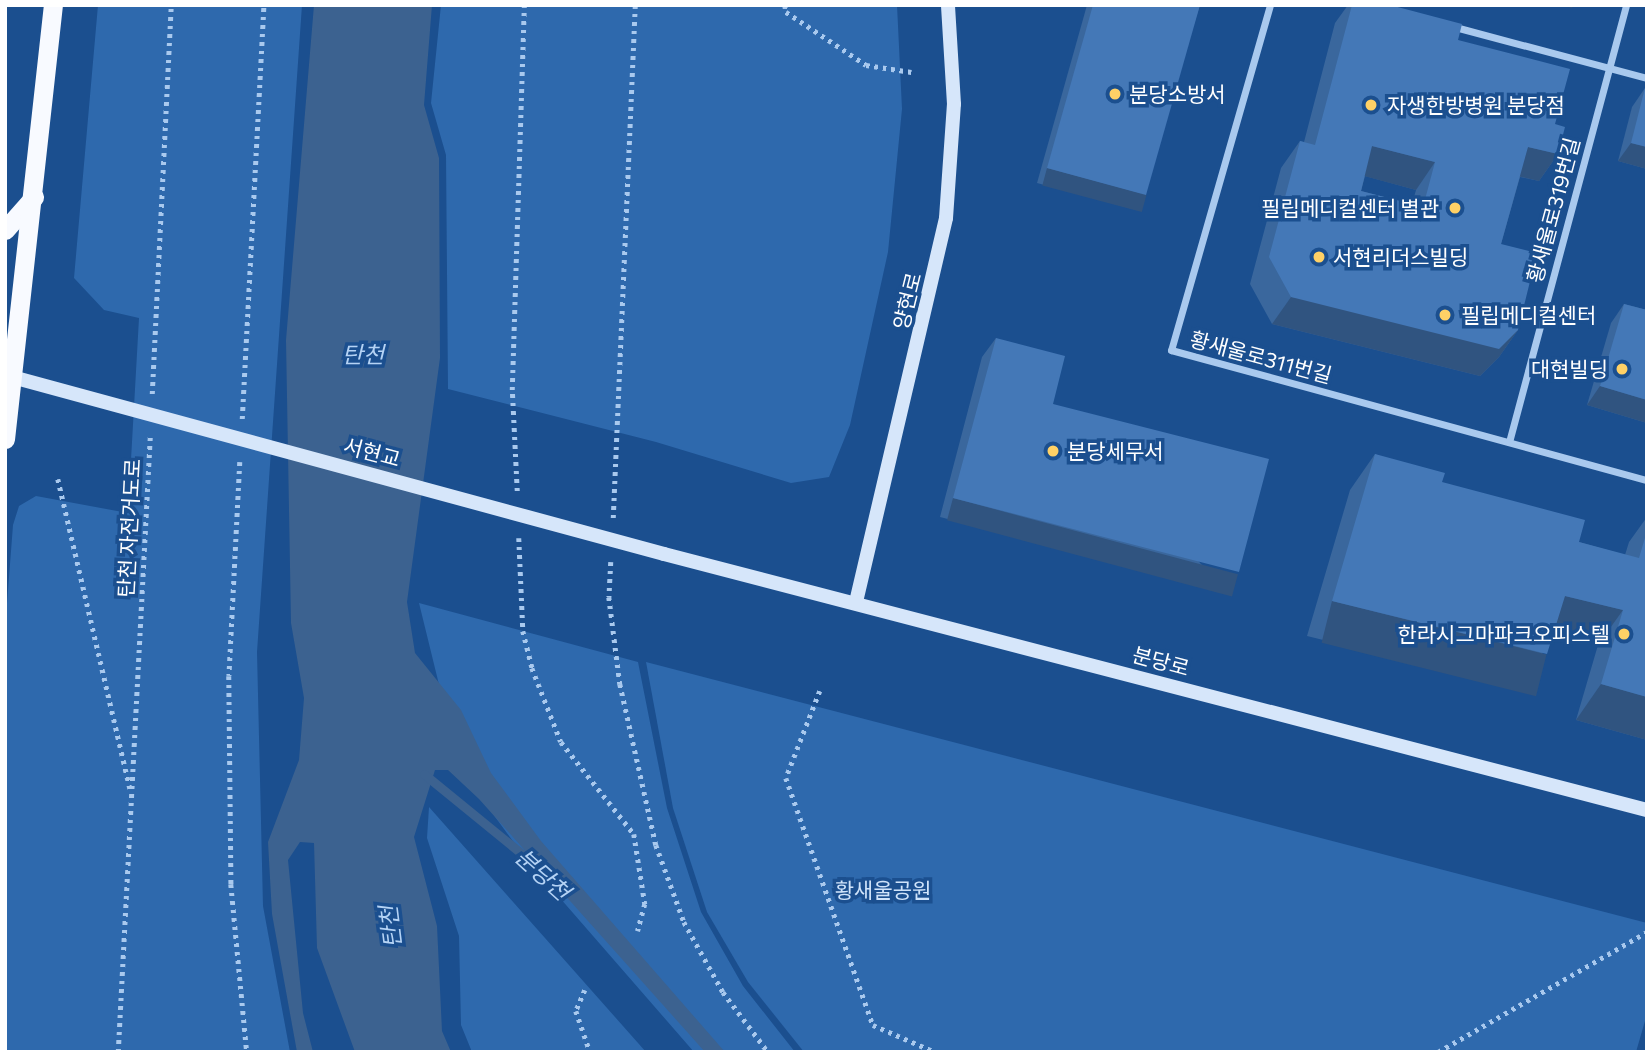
<!DOCTYPE html>
<meta charset="utf-8">
<style>
body{margin:0}
#map{position:relative;width:1652px;height:1057px;overflow:hidden;background:#1b4f8f;font-family:Commissioner,"Noto Sans KR",sans-serif}
div>[style]{position:absolute}
.green>*{inset:0;background:#2e69ad}
.water>*{inset:0;background:#3c6290}
.stream>*{height:9px;margin:-4.5px;padding:0 4.5px;transform-origin:4.5px;border-radius:4.5px;background:#3c6290}
.path>*{height:4.5px;margin-top:-2.25px;transform-origin:0;background:repeating-linear-gradient(90deg,#a9c9ee 0 3.5px,transparent 0 8.5px)}
.minor>*{height:7px;margin:-3.5px;padding:0 3.5px;transform-origin:3.5px;border-radius:3.5px;background:#a9c9ee}
.secondary>*{height:14px;margin:-7px;padding:0 7px;transform-origin:7px;border-radius:7px;background:#d6e6fa}
.trunk>*{height:19px;margin:-9.5px;padding:0 9.5px;transform-origin:9.5px;border-radius:9.5px;background:#f8faff}
.wall>*{inset:0;background:#3a679d}
.shaded-wall>*{inset:0;background:#305480;transform-origin:0 0}
.building>*{inset:0;background:#4478b7}
.dots>*{width:19px;height:19px;translate:-50% -50%;box-sizing:border-box;border:4px solid #1b4f8f;border-radius:50%}
span{translate:-50% -50%;white-space:nowrap;text-align:center;line-height:1.15;-webkit-text-stroke:7px #1b4f8f;paint-order:stroke}
.poi-label{font-size:21px;color:#fff}
.left{translate:0 -50%;text-align:left}
.right{translate:-100% -50%;text-align:right}
.street-label{font-size:21px;color:#fff}
.park-label{font-size:21px;color:#cfe3fa}
.water-label{font-size:23px;color:#b5d3f5;font-style:italic}
.frame{position:absolute;inset:0;border:7px solid #fff;pointer-events:none}
</style>
<div id="map">
<div class="green">
<div style="clip-path:polygon(98px 5px,302px 5px,257px 652px,263px 906px,290px 1052px,5px 1052px,5px 629px,13px 525px,19px 506px,36px 496px,128px 513px,139px 318px,104px 310px,74px 278px)"></div>
<div style="clip-path:polygon(441px 5px,897px 5px,902px 109px,888px 252px,850px 425px,829px 477px,791px 483px,656px 442px,448px 389px,446px 155px,431px 103px)"></div>
<div style="clip-path:polygon(419px 603px,638px 662px,667px 808px,701px 912px,743px 986px,795px 1052px,694px 1052px,526px 859px,474px 788px,444px 705px)"></div>
<div style="clip-path:polygon(646px 662px,1647px 923px,1647px 1014px,1636px 1052px,804px 1052px,748px 982px,707px 912px,673px 808px)"></div>
<div style="clip-path:polygon(429px 807px,646px 1052px,472px 1052px,461px 1025px,459px 936px,427px 838px)"></div>
</div>
<div class="water">
<div style="clip-path:polygon(314px 5px,432px 5px,424px 105px,439px 158px,440px 358px,407px 602px,415px 653px,461px 710px,491px 773px,541px 841px,725px 1052px,705px 1052px,479px 799px,448px 770px,435px 770px,414px 837px,437px 926px,442px 1031px,451px 1052px,355px 1052px,317px 948px,314px 843px,300px 842px,288px 860px,303px 1013px,313px 1052px,297px 1052px,272px 914px,268px 842px,299px 760px,304px 698px,291px 623px,286px 340px)"></div>
</div>
<div class="stream">
<div style="left:424px;top:774px;width:168px;rotate:39.2deg"></div>
</div>
<div class="path">
<div style="left:785px;top:5px;width:7px;rotate:82deg"></div>
<div style="left:786px;top:12px;width:96px;rotate:33.5deg"></div>
<div style="left:866px;top:65px;width:46px;rotate:8.8deg"></div>
<div style="left:152px;top:394px;width:389px;rotate:-87.2deg"></div>
<div style="left:242px;top:419px;width:415px;rotate:-87deg"></div>
<div style="left:240px;top:462px;width:214px;rotate:92.9deg"></div>
<div style="left:229px;top:676px;width:208px;rotate:89.4deg"></div>
<div style="left:231px;top:884px;width:169px;rotate:84.6deg"></div>
<div style="left:58px;top:479px;width:318px;rotate:76.9deg"></div>
<div style="left:517px;top:491px;width:101px;rotate:-92.8deg"></div>
<div style="left:512px;top:390px;width:385px;rotate:-88.2deg"></div>
<div style="left:613px;top:518px;width:513px;rotate:-87.54deg"></div>
<div style="left:519px;top:538px;width:93px;rotate:87.5deg"></div>
<div style="left:523px;top:631px;width:38px;rotate:76deg"></div>
<div style="left:532px;top:668px;width:79px;rotate:68.6deg"></div>
<div style="left:561px;top:742px;width:117px;rotate:51.6deg"></div>
<div style="left:634px;top:834px;width:71px;rotate:81.1deg"></div>
<div style="left:645px;top:904px;width:28px;rotate:105deg"></div>
<div style="left:611px;top:562px;width:35px;rotate:93deg"></div>
<div style="left:609px;top:597px;width:88px;rotate:82.8deg"></div>
<div style="left:620px;top:684px;width:165px;rotate:77.4deg"></div>
<div style="left:656px;top:845px;width:82px;rotate:70deg"></div>
<div style="left:684px;top:922px;width:80px;rotate:60.9deg"></div>
<div style="left:723px;top:992px;width:75px;rotate:53.1deg"></div>
<div style="left:820px;top:691px;width:93px;rotate:111.3deg"></div>
<div style="left:786px;top:778px;width:262px;rotate:70.6deg"></div>
<div style="left:873px;top:1025px;width:68px;rotate:23.5deg"></div>
<div style="left:585px;top:990px;width:23px;rotate:113deg"></div>
<div style="left:576px;top:1011px;width:43px;rotate:71.1deg"></div>
<div style="left:118px;top:1052px;width:616px;rotate:-87.02deg"></div>
<div style="left:1438px;top:1052px;width:241px;rotate:-29.9deg"></div>
</div>
<div class="minor">
<div style="left:1270px;top:5px;width:359px;rotate:106deg"></div>
<div style="left:1171px;top:350px;width:493px;rotate:15.3deg"></div>
<div style="left:1455px;top:27px;width:199px;rotate:14.9deg"></div>
<div style="left:1509px;top:442px;width:452px;rotate:-75deg"></div>
</div>
<div class="secondary">
<div style="left:5px;top:375px;width:683px;rotate:15.2deg"></div>
<div style="left:664px;top:554px;width:1016px;rotate:14.6deg"></div>
<div style="left:856px;top:602px;width:394px;rotate:-76.8deg"></div>
<div style="left:946px;top:218px;width:114px;rotate:-86deg"></div>
<div style="left:954px;top:104px;width:99px;rotate:-93.5deg"></div>
</div>
<div class="trunk">
<div style="left:5px;top:230px;width:44px;rotate:-48.7deg"></div>
<div style="left:5px;top:439px;width:437px;rotate:-83.7deg"></div>
</div>
<div class="wall">
<div style="clip-path:polygon(1087px 5px,1200px 5px,1136px 210px,1037px 183px)"></div>
<div style="clip-path:polygon(evenodd,1348px 5px,1390px 5px,1458px 40px,1555px 124px,1558px 154px,1539px 181px,1520px 177px,1501px 244px,1518px 330px,1499px 357px,1480px 376px,1272px 324px,1250px 284px,1281px 168px,1300px 141px,1304px 142px,1335px 23px,1348px 5px,1365px 176px,1416px 190px,1412px 204px,1361px 191px,1365px 176px)"></div>
<div style="clip-path:polygon(1645px 88px,1647px 88px,1647px 169px,1618px 161px,1632px 107px)"></div>
<div style="clip-path:polygon(1624px 304px,1647px 310px,1647px 423px,1587px 405px,1611px 323px)"></div>
<div style="clip-path:polygon(996px 338px,1053px 404px,1226px 591px,940px 517px,982px 357px)"></div>
<div style="clip-path:polygon(1375px 454px,1579px 542px,1625px 555px,1629px 542px,1647px 517px,1647px 740px,1576px 720px,1598px 645px,1553px 635px,1522px 689px,1307px 636px,1350px 490px)"></div>
</div>
<div class="shaded-wall">
<div style="clip-path:polygon(1562px 5px,1574px 5px,1572px 8px)"></div>
<div style="clip-path:polygon(1631px 143px,1647px 147px,1647px 169px,1618px 161px)"></div>
<div style="clip-path:polygon(1372px 146px,1435px 162px,1416px 190px,1353px 173px)"></div>
<div style="clip-path:polygon(1528px 147px,1558px 154px,1539px 181px,1509px 174px)"></div>
<div style="left:1047px;top:168px;width:103px;height:18px;rotate:15deg"></div>
<div style="clip-path:polygon(1291px 297px,1518px 330px,1499px 357px,1480px 376px,1272px 324px)"></div>
<div style="clip-path:polygon(1600px 386px,1647px 400px,1647px 423px,1587px 405px)"></div>
<div style="left:953px;top:498px;width:295px;height:23px;rotate:15deg"></div>
<div style="clip-path:polygon(1565px 596px,1623px 610px,1598px 645px,1540px 632px)"></div>
<div style="left:1332px;top:601px;width:221px;height:43px;rotate:14deg"></div>
<div style="clip-path:polygon(1601px 684px,1647px 697px,1647px 740px,1576px 720px)"></div>
</div>
<div class="building">
<div style="clip-path:polygon(1093px 5px,1200px 5px,1146px 195px,1047px 168px)"></div>
<div style="clip-path:polygon(evenodd,1352px 5px,1390px 5px,1462px 24px,1458px 40px,1570px 69px,1555px 124px,1565px 127px,1558px 154px,1528px 147px,1501px 244px,1537px 253px,1518px 330px,1499px 349px,1291px 297px,1269px 257px,1300px 141px,1315px 145px,1352px 5px,1372px 146px,1435px 162px,1423px 207px,1361px 191px,1372px 146px)"></div>
<div style="clip-path:polygon(1645px 88px,1647px 88px,1647px 147px,1631px 143px)"></div>
<div style="clip-path:polygon(1624px 304px,1647px 310px,1647px 400px,1600px 386px)"></div>
<div style="clip-path:polygon(996px 338px,1065px 356px,1053px 404px,1269px 459px,1239px 572px,953px 498px)"></div>
<div style="clip-path:polygon(1375px 454px,1445px 473px,1442px 482px,1585px 520px,1579px 542px,1639px 558px,1647px 531px,1647px 697px,1601px 684px,1623px 610px,1565px 596px,1547px 654px,1332px 601px)"></div>
</div>
<div class="dots">
<div style="left:1115px;top:94px;background:#ffd166"></div>
<div style="left:1371px;top:105px;background:#ffd166"></div>
<div style="left:1455px;top:208px;background:#ffd166"></div>
<div style="left:1319px;top:257px;background:#ffd166"></div>
<div style="left:1445px;top:315px;background:#ffd166"></div>
<div style="left:1622px;top:369px;background:#ffd166"></div>
<div style="left:1053px;top:451px;background:#ffd166"></div>
<div style="left:1624px;top:634px;background:#ffd166"></div>
</div>
<div class="poi-label">
<span class="left" style="left:1129px;top:94px">분당소방서</span>
<span class="left" style="left:1387px;top:105px">자생한방병원 분당점</span>
<span class="right" style="left:1439px;top:208px">필립메디컬센터 별관</span>
<span class="left" style="left:1333px;top:257px">서현리더스빌딩</span>
<span class="left" style="left:1461px;top:315px">필립메디컬센터</span>
<span class="right" style="left:1608px;top:369px">대현빌딩</span>
<span class="left" style="left:1067px;top:451px">분당세무서</span>
<span class="right" style="left:1610px;top:634px">한라시그마파크오피스텔</span>
</div>
<div class="street-label">
<span style="left:1553px;top:210px;rotate:-75deg">황새울로319번길</span>
<span style="left:907px;top:301px;rotate:-76deg">양현로</span>
<span style="left:1261px;top:357px;rotate:15deg">황새울로311번길</span>
<span style="left:372px;top:452px;rotate:15deg">서현교</span>
<span style="left:129px;top:528px;rotate:-87deg">탄천 자전거도로</span>
<span style="left:1161px;top:661px;rotate:15deg">분당로</span>
</div>
<div class="park-label">
<span style="left:883px;top:890px">황새울공원</span>
</div>
<div class="water-label">
<span style="left:363px;top:354px">탄천</span>
<span style="left:543px;top:874px;rotate:42deg">분당천</span>
<span style="left:390px;top:927px;rotate:-97deg">탄천</span>
</div>
<div class="frame"></div>
</div>
